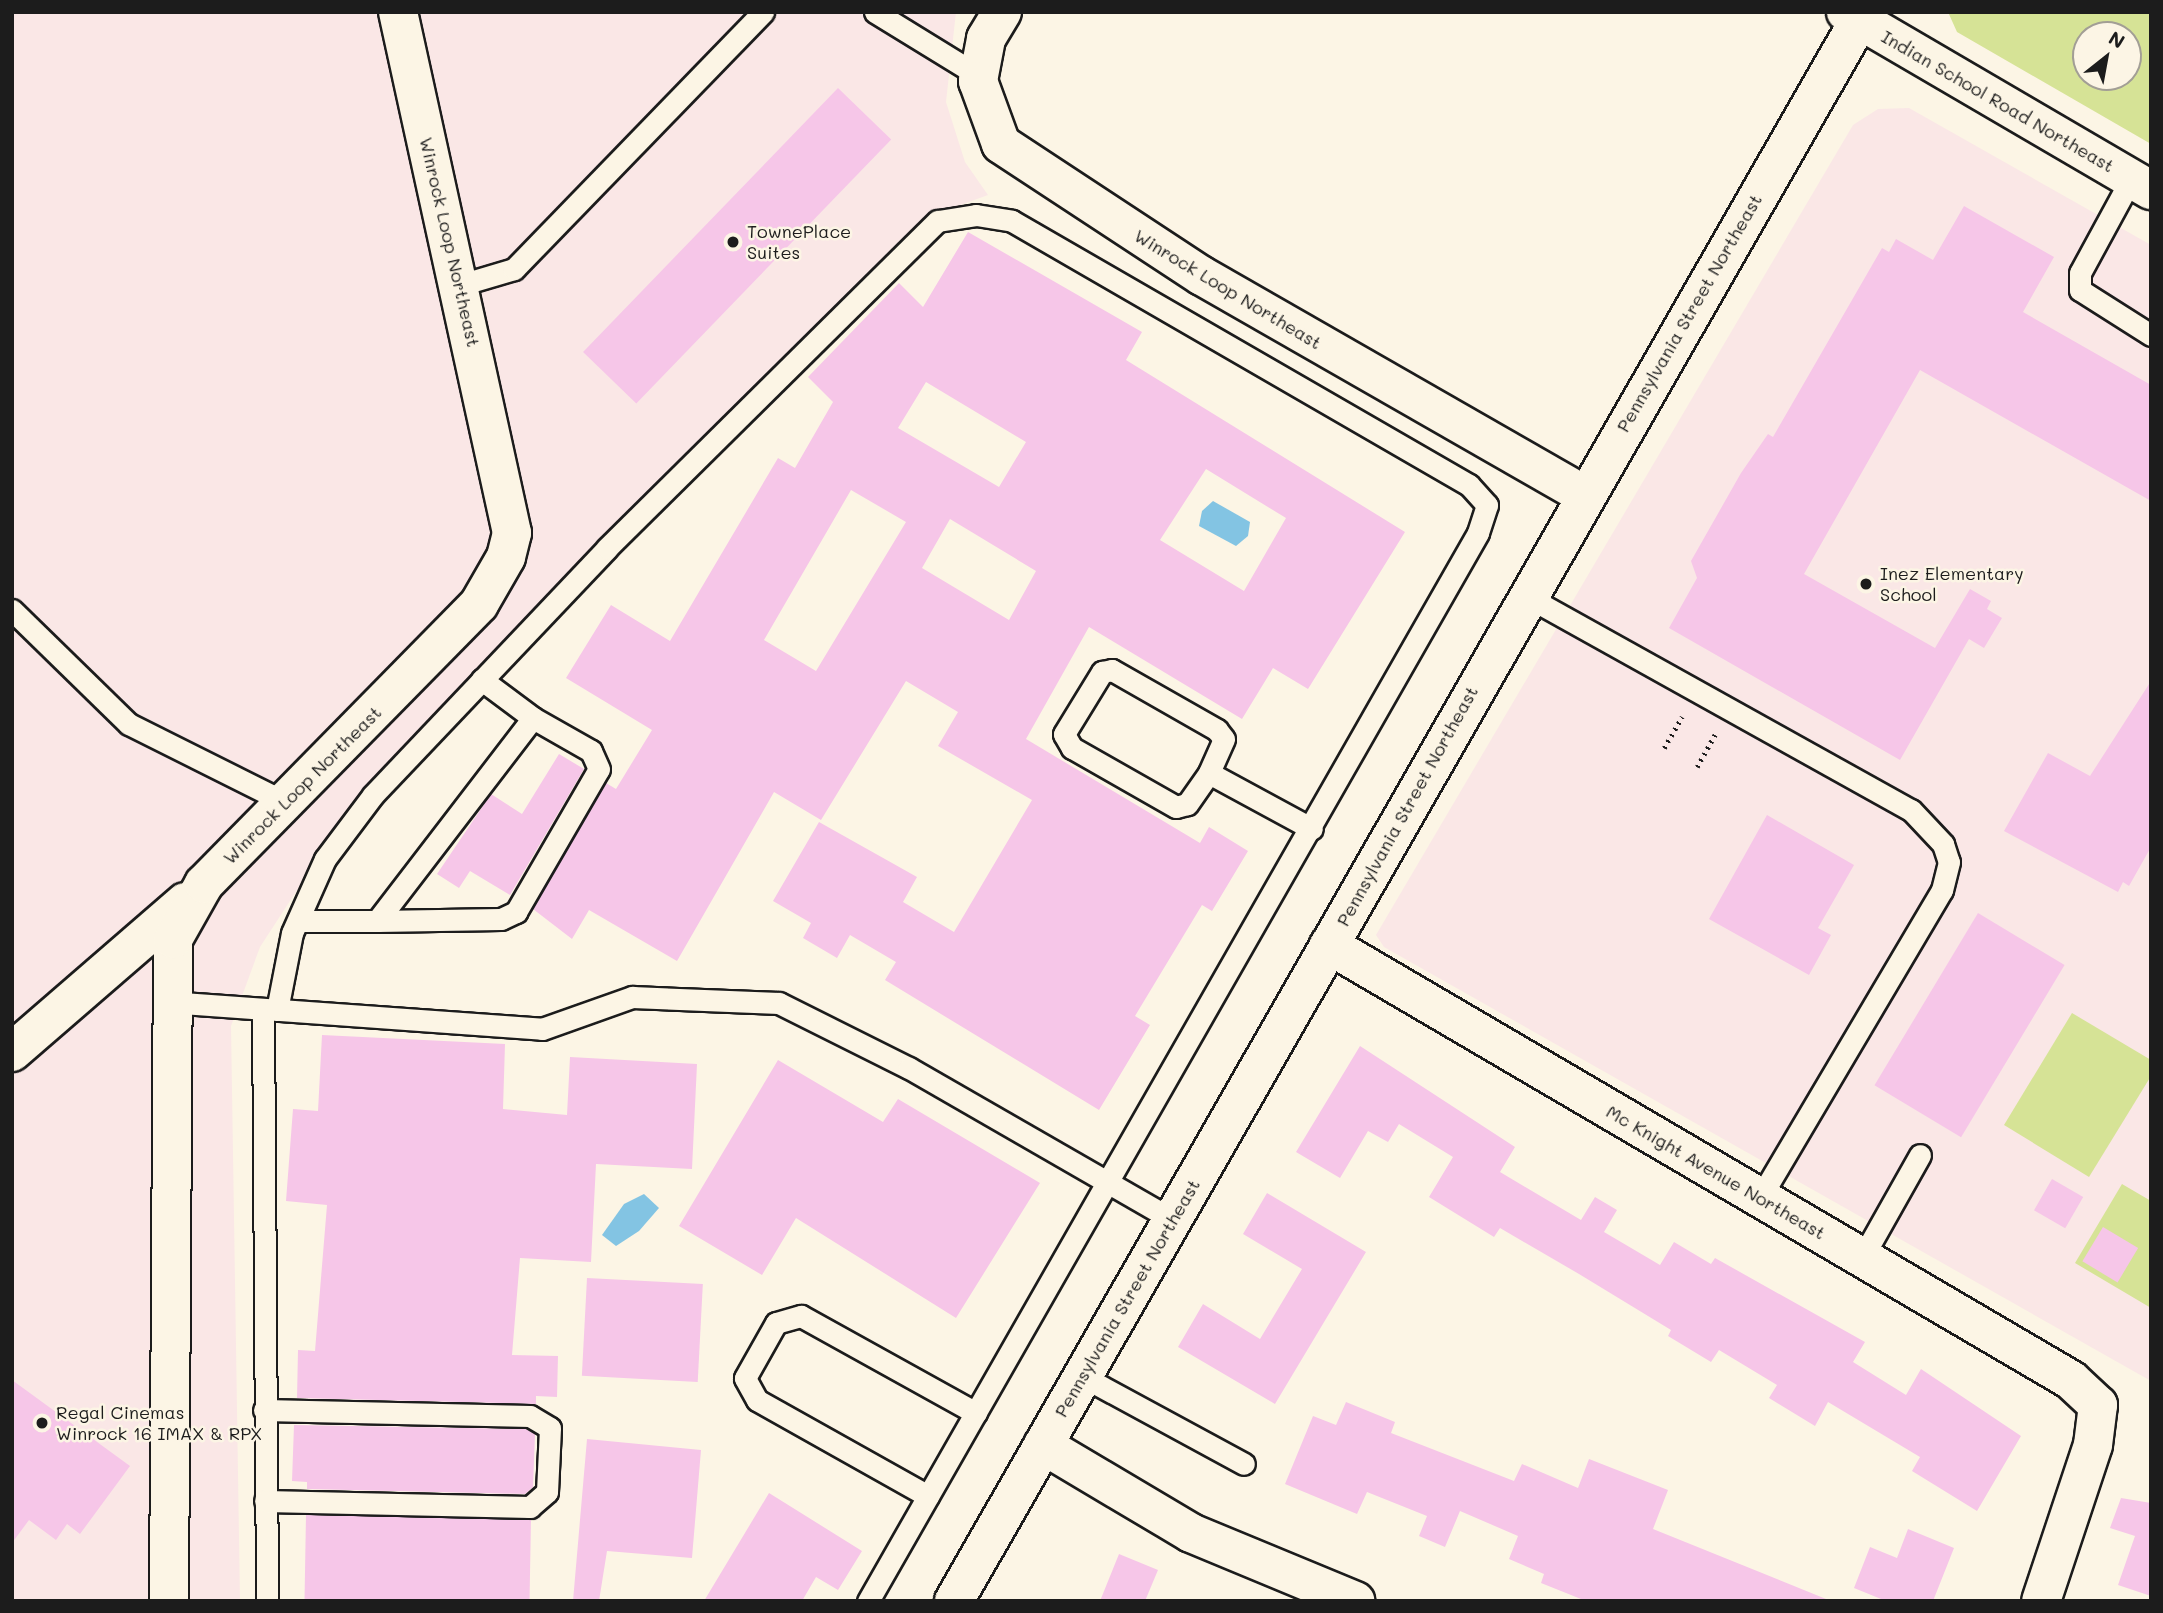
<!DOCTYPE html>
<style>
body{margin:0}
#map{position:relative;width:2163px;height:1613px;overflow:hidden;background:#fcf5e5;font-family:Mali,sans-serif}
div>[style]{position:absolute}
.built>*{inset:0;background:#fae7e6}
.green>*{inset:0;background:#d6e396}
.water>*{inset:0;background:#83c4e3}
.building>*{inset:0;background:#f6c6e8;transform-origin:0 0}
.path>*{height:4.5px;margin-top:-2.25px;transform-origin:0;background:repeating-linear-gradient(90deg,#1c1c1c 0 2px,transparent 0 7px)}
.roads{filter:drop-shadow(2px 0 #1c1c1c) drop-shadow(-2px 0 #1c1c1c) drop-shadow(0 2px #1c1c1c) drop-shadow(0 -2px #1c1c1c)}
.service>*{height:21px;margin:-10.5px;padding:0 10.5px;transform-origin:10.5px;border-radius:10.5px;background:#fcf5e5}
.minor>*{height:38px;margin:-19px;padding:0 19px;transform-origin:19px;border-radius:19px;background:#fcf5e5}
.tertiary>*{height:38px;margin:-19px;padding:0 19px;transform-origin:19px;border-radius:19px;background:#fcf5e5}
.dots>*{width:19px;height:19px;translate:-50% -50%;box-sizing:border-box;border:4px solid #fcf5e5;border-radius:50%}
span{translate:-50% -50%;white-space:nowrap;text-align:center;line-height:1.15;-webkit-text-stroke:5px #fcf5e5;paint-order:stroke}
.street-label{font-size:18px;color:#1c1c1c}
.poi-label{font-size:18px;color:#1c1c1c}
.left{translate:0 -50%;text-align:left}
.frame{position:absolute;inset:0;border:14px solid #1c1c1c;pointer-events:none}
.north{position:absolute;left:2072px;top:21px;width:70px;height:70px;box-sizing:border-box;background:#fcf5e5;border:2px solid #a29e95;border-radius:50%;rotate:31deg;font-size:19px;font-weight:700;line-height:28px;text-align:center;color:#1c1c1c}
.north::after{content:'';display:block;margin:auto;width:24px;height:32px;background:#1c1c1c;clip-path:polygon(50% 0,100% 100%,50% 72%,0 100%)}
</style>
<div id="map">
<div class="built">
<div style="clip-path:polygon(12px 12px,956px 12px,946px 102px,965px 162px,988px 195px,925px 218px,364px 787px,260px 947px,231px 1026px,240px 1601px,12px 1601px)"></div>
<div style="clip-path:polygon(1909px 108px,2151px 245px,2151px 1381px,1384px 947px,1376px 935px,1853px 125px,1878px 109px)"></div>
</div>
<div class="green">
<div style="clip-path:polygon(evenodd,1948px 12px,2151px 12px,2151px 144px,1957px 32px,1948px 12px,2086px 35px,2128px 35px,2128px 77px,2086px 77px,2086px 35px)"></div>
<div style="clip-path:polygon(2072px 1013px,2151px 1060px,2151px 1076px,2089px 1177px,2004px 1125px)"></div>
<div style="clip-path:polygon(2122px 1184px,2151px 1201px,2151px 1308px,2075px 1263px)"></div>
</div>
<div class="water">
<div style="clip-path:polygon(1213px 501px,1250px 522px,1248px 536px,1236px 546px,1199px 526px,1202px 511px)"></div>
<div style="clip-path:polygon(644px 1194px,659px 1208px,639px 1231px,616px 1246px,602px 1235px,624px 1204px)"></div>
</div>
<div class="building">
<div style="left:838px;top:88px;width:74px;height:367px;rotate:44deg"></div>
<div style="clip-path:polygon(1964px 206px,2054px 257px,2023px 312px,2151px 385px,2151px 501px,1920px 370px,1804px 574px,1935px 648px,1970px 589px,1991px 601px,1987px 609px,2002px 618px,1984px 648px,1969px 639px,1900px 760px,1669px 628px,1697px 578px,1691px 561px,1741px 473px,1768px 434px,1773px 437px,1882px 248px,1889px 252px,1896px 239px,1933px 260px)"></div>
<div style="clip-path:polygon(evenodd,968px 232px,1142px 332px,1126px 360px,1405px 532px,1308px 689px,1273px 668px,1242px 719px,1089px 627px,1026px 739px,1200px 843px,1209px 827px,1248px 851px,1212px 911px,1202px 905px,1135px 1016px,1150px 1025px,1099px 1110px,885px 980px,896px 962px,850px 935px,837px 958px,803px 938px,811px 923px,773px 901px,819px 822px,917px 877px,903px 902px,954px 932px,1032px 800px,938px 746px,958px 712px,906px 681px,821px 820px,774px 792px,677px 961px,589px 910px,572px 939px,533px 909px,606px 783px,616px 789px,652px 730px,566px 678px,611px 605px,670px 641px,778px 458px,795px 468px,833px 402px,808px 377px,899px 283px,923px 307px,968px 232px,926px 382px,1026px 442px,999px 487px,898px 428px,926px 382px,968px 232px,1206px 469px,1286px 518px,1244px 591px,1160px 540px,1206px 469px,968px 232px,851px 490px,906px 522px,816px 671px,764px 640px,851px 490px,968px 232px,950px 519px,1036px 571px,1009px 620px,922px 568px,950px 519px)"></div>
<div style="clip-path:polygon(2151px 681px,2151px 847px,2129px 886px,2123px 882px,2118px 892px,2004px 831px,2048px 753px,2090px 776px)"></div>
<div style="clip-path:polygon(559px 754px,584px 769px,510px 895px,470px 871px,459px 888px,437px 874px,491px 794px,522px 814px)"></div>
<div style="clip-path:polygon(1767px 815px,1854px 865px,1818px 928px,1831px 935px,1809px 975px,1709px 919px)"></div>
<div style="left:1978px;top:913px;width:101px;height:201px;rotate:31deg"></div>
<div style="clip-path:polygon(322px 1035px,505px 1044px,503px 1109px,567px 1115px,570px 1057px,697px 1064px,692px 1169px,596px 1164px,591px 1262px,520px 1258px,512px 1355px,558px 1356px,557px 1397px,536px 1396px,536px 1404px,297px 1398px,298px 1350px,315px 1351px,327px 1205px,286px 1201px,293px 1109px,318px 1111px)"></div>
<div style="clip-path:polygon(1360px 1046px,1515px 1147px,1500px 1172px,1581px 1220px,1595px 1197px,1617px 1210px,1604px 1232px,1660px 1265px,1674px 1242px,1711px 1264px,1715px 1258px,1865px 1342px,1853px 1362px,1906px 1395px,1921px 1369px,2021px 1436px,1977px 1511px,1912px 1471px,1920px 1457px,1828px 1402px,1815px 1426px,1769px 1398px,1777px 1385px,1719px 1350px,1711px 1362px,1668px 1336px,1671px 1330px,1579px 1274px,1500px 1228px,1494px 1237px,1429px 1197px,1453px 1157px,1399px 1124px,1388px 1142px,1368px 1131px,1340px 1178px,1296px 1152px)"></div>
<div style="clip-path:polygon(778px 1060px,883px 1122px,898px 1099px,1040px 1183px,956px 1318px,796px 1218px,762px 1275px,679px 1226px)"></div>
<div style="left:2052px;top:1179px;width:36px;height:36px;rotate:30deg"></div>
<div style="clip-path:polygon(1267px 1193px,1366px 1252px,1275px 1404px,1178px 1347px,1203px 1304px,1260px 1339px,1302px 1269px,1243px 1234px)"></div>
<div style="left:2103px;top:1227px;width:41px;height:40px;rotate:31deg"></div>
<div style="left:587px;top:1278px;width:116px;height:98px;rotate:3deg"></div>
<div style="clip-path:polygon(12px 1380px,130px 1466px,80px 1534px,67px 1524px,56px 1540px,29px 1520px,12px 1543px)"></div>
<div style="clip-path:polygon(1346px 1402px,1395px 1422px,1391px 1433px,1514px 1481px,1522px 1464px,1578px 1488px,1589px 1459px,1668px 1490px,1653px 1529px,1831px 1601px,1586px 1601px,1541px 1583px,1544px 1574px,1509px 1559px,1518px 1536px,1460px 1511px,1445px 1547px,1419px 1536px,1427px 1516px,1367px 1492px,1357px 1514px,1285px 1484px,1313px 1416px,1336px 1425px)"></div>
<div style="clip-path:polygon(294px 1425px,526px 1429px,535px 1434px,533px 1487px,525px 1494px,307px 1489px,307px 1482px,292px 1481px)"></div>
<div style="clip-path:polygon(587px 1439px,701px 1450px,692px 1558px,607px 1551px,599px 1601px,573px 1601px)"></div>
<div style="clip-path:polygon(769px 1493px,862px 1551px,838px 1590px,816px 1577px,802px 1601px,704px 1601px)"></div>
<div style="clip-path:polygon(2121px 1498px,2151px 1503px,2151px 1596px,2118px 1585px,2135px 1536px,2110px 1528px)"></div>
<div style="left:306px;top:1515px;width:225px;height:86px;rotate:1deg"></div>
<div style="clip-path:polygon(1908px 1529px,1954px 1548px,1933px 1601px,1886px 1601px,1854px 1588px,1870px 1547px,1897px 1558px)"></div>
<div style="clip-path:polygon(1119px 1554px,1158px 1570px,1145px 1601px,1100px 1601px)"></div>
</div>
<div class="path">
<div style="left:1664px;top:748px;width:36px;rotate:-60deg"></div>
<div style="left:1697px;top:767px;width:37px;rotate:-61deg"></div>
</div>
<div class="roads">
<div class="service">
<div style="left:875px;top:12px;width:122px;rotate:31.6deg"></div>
<div style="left:2131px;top:179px;width:107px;rotate:118.5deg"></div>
<div style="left:2080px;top:273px;width:17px;rotate:90deg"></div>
<div style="left:2080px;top:290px;width:84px;rotate:32.4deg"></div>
<div style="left:460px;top:285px;width:56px;rotate:-16.5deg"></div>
<div style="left:514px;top:269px;width:358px;rotate:-45.9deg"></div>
<div style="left:1526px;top:596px;width:440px;rotate:29.1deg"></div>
<div style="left:1911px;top:810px;width:47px;rotate:46.7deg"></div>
<div style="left:1943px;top:844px;width:19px;rotate:72deg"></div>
<div style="left:1949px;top:862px;width:29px;rotate:104deg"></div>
<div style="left:1942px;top:890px;width:358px;rotate:120.6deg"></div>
<div style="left:12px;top:610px;width:163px;rotate:44.3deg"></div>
<div style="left:129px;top:724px;width:174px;rotate:26.6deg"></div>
<div style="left:1209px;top:773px;width:38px;rotate:125deg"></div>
<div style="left:1187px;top:804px;width:11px;rotate:165deg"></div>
<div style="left:1176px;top:807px;width:120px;rotate:-150.4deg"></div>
<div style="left:1072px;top:748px;width:16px;rotate:-120deg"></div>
<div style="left:1064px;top:734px;width:73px;rotate:-58.5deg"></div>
<div style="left:1102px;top:672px;width:10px;rotate:-11deg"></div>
<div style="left:1112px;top:670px;width:121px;rotate:29.7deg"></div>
<div style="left:1217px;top:730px;width:11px;rotate:52deg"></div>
<div style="left:1224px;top:739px;width:37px;rotate:114deg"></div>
<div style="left:1209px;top:773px;width:117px;rotate:28.5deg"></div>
<div style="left:298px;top:921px;width:79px"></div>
<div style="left:377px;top:921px;width:256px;rotate:-52.5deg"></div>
<div style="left:533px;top:718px;width:64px;rotate:-143.3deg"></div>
<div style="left:377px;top:921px;width:124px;rotate:-0.9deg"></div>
<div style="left:501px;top:919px;width:17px;rotate:-25deg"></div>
<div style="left:516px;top:912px;width:165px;rotate:-59.9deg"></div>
<div style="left:599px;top:769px;width:20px;rotate:-114deg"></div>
<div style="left:591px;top:751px;width:67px;rotate:-150.4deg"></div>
<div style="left:168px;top:1002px;width:375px;rotate:4.1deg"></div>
<div style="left:542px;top:1029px;width:96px;rotate:-19.6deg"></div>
<div style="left:632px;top:997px;width:147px;rotate:2.3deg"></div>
<div style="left:779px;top:1003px;width:145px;rotate:26.6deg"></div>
<div style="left:909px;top:1068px;width:303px;rotate:29.9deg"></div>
<div style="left:263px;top:1009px;width:592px;rotate:89.61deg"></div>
<div style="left:277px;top:1010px;width:78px;rotate:-79deg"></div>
<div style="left:292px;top:933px;width:81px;rotate:-66deg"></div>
<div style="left:325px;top:859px;width:80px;rotate:-53.1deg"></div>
<div style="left:373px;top:795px;width:340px;rotate:-46.5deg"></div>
<div style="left:607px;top:548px;width:465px;rotate:-44.7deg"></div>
<div style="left:938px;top:221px;width:38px;rotate:-9deg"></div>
<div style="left:976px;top:215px;width:36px;rotate:9deg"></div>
<div style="left:1012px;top:221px;width:528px;rotate:30.01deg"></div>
<div style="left:1469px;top:485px;width:27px;rotate:48deg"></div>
<div style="left:1487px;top:505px;width:29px;rotate:108deg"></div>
<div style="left:1478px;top:533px;width:1230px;rotate:119.73deg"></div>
<div style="left:1862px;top:1258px;width:118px;rotate:-60.6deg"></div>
<div style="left:1082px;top:1376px;width:184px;rotate:28.5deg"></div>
<div style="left:264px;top:1410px;width:266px;rotate:1.3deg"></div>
<div style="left:530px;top:1416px;width:23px;rotate:31deg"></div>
<div style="left:550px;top:1428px;width:64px;rotate:92.7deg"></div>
<div style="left:547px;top:1492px;width:23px;rotate:139deg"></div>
<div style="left:530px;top:1507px;width:265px;rotate:-178.7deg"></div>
<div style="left:928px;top:1496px;width:196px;rotate:-150.7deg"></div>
<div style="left:757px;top:1400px;width:25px;rotate:-119deg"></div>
<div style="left:745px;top:1378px;width:63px;rotate:-60.6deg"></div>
<div style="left:776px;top:1323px;width:26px;rotate:-16deg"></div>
<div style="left:801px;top:1316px;width:200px;rotate:29deg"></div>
</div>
<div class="minor">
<div style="left:1002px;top:12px;width:31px;rotate:121deg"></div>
<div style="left:986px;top:39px;width:43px;rotate:100.8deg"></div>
<div style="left:978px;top:81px;width:67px;rotate:69.9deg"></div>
<div style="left:1001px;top:144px;width:240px;rotate:33.3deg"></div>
<div style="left:1202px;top:276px;width:439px;rotate:29.8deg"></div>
<div style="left:1329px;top:945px;width:860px;rotate:30.38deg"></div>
<div style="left:2071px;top:1380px;width:37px;rotate:43deg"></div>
<div style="left:2098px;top:1405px;width:40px;rotate:97.1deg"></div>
<div style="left:2093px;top:1445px;width:164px;rotate:108.4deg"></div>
<div style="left:12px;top:1052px;width:229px;rotate:-40.9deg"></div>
<div style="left:1043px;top:1445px;width:172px;rotate:30.7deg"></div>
<div style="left:1191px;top:1533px;width:178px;rotate:22.5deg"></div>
<div style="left:169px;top:1601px;width:662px;rotate:-89.65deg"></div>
<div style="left:173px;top:939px;width:63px;rotate:-60.6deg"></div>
<div style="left:204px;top:884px;width:392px;rotate:-45.5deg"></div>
<div style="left:479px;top:604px;width:54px;rotate:-60.1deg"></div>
<div style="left:506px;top:557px;width:25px;rotate:-76deg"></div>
<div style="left:512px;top:533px;width:533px;rotate:-102.34deg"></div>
</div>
<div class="tertiary">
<div style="left:1846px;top:12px;width:353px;rotate:30.3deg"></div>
<div style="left:954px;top:1601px;width:1831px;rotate:-60.2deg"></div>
</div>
</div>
<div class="dots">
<div style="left:733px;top:242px;background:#1c1c1c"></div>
<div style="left:1866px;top:584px;background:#1c1c1c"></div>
<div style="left:42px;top:1423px;background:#1c1c1c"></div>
</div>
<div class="street-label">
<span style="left:1998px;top:101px;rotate:30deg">Indian School Road Northeast</span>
<span style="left:450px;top:242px;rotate:77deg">Winrock Loop Northeast</span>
<span style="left:1228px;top:289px;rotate:31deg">Winrock Loop Northeast</span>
<span style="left:1689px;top:313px;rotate:-60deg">Pennsylvania Street Northeast</span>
<span style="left:302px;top:785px;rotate:-45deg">Winrock Loop Northeast</span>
<span style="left:1407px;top:806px;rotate:-61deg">Pennsylvania Street Northeast</span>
<span style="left:1716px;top:1172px;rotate:30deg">Mc Knight Avenue Northeast</span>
<span style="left:1127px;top:1298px;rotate:-60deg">Pennsylvania Street Northeast</span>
</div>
<div class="poi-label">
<span class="left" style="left:747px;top:242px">TownePlace<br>Suites</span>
<span class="left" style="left:1880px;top:584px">Inez Elementary<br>School</span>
<span class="left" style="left:56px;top:1423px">Regal Cinemas<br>Winrock 16 IMAX &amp; RPX</span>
</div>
<div class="frame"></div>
<div class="north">N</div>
</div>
